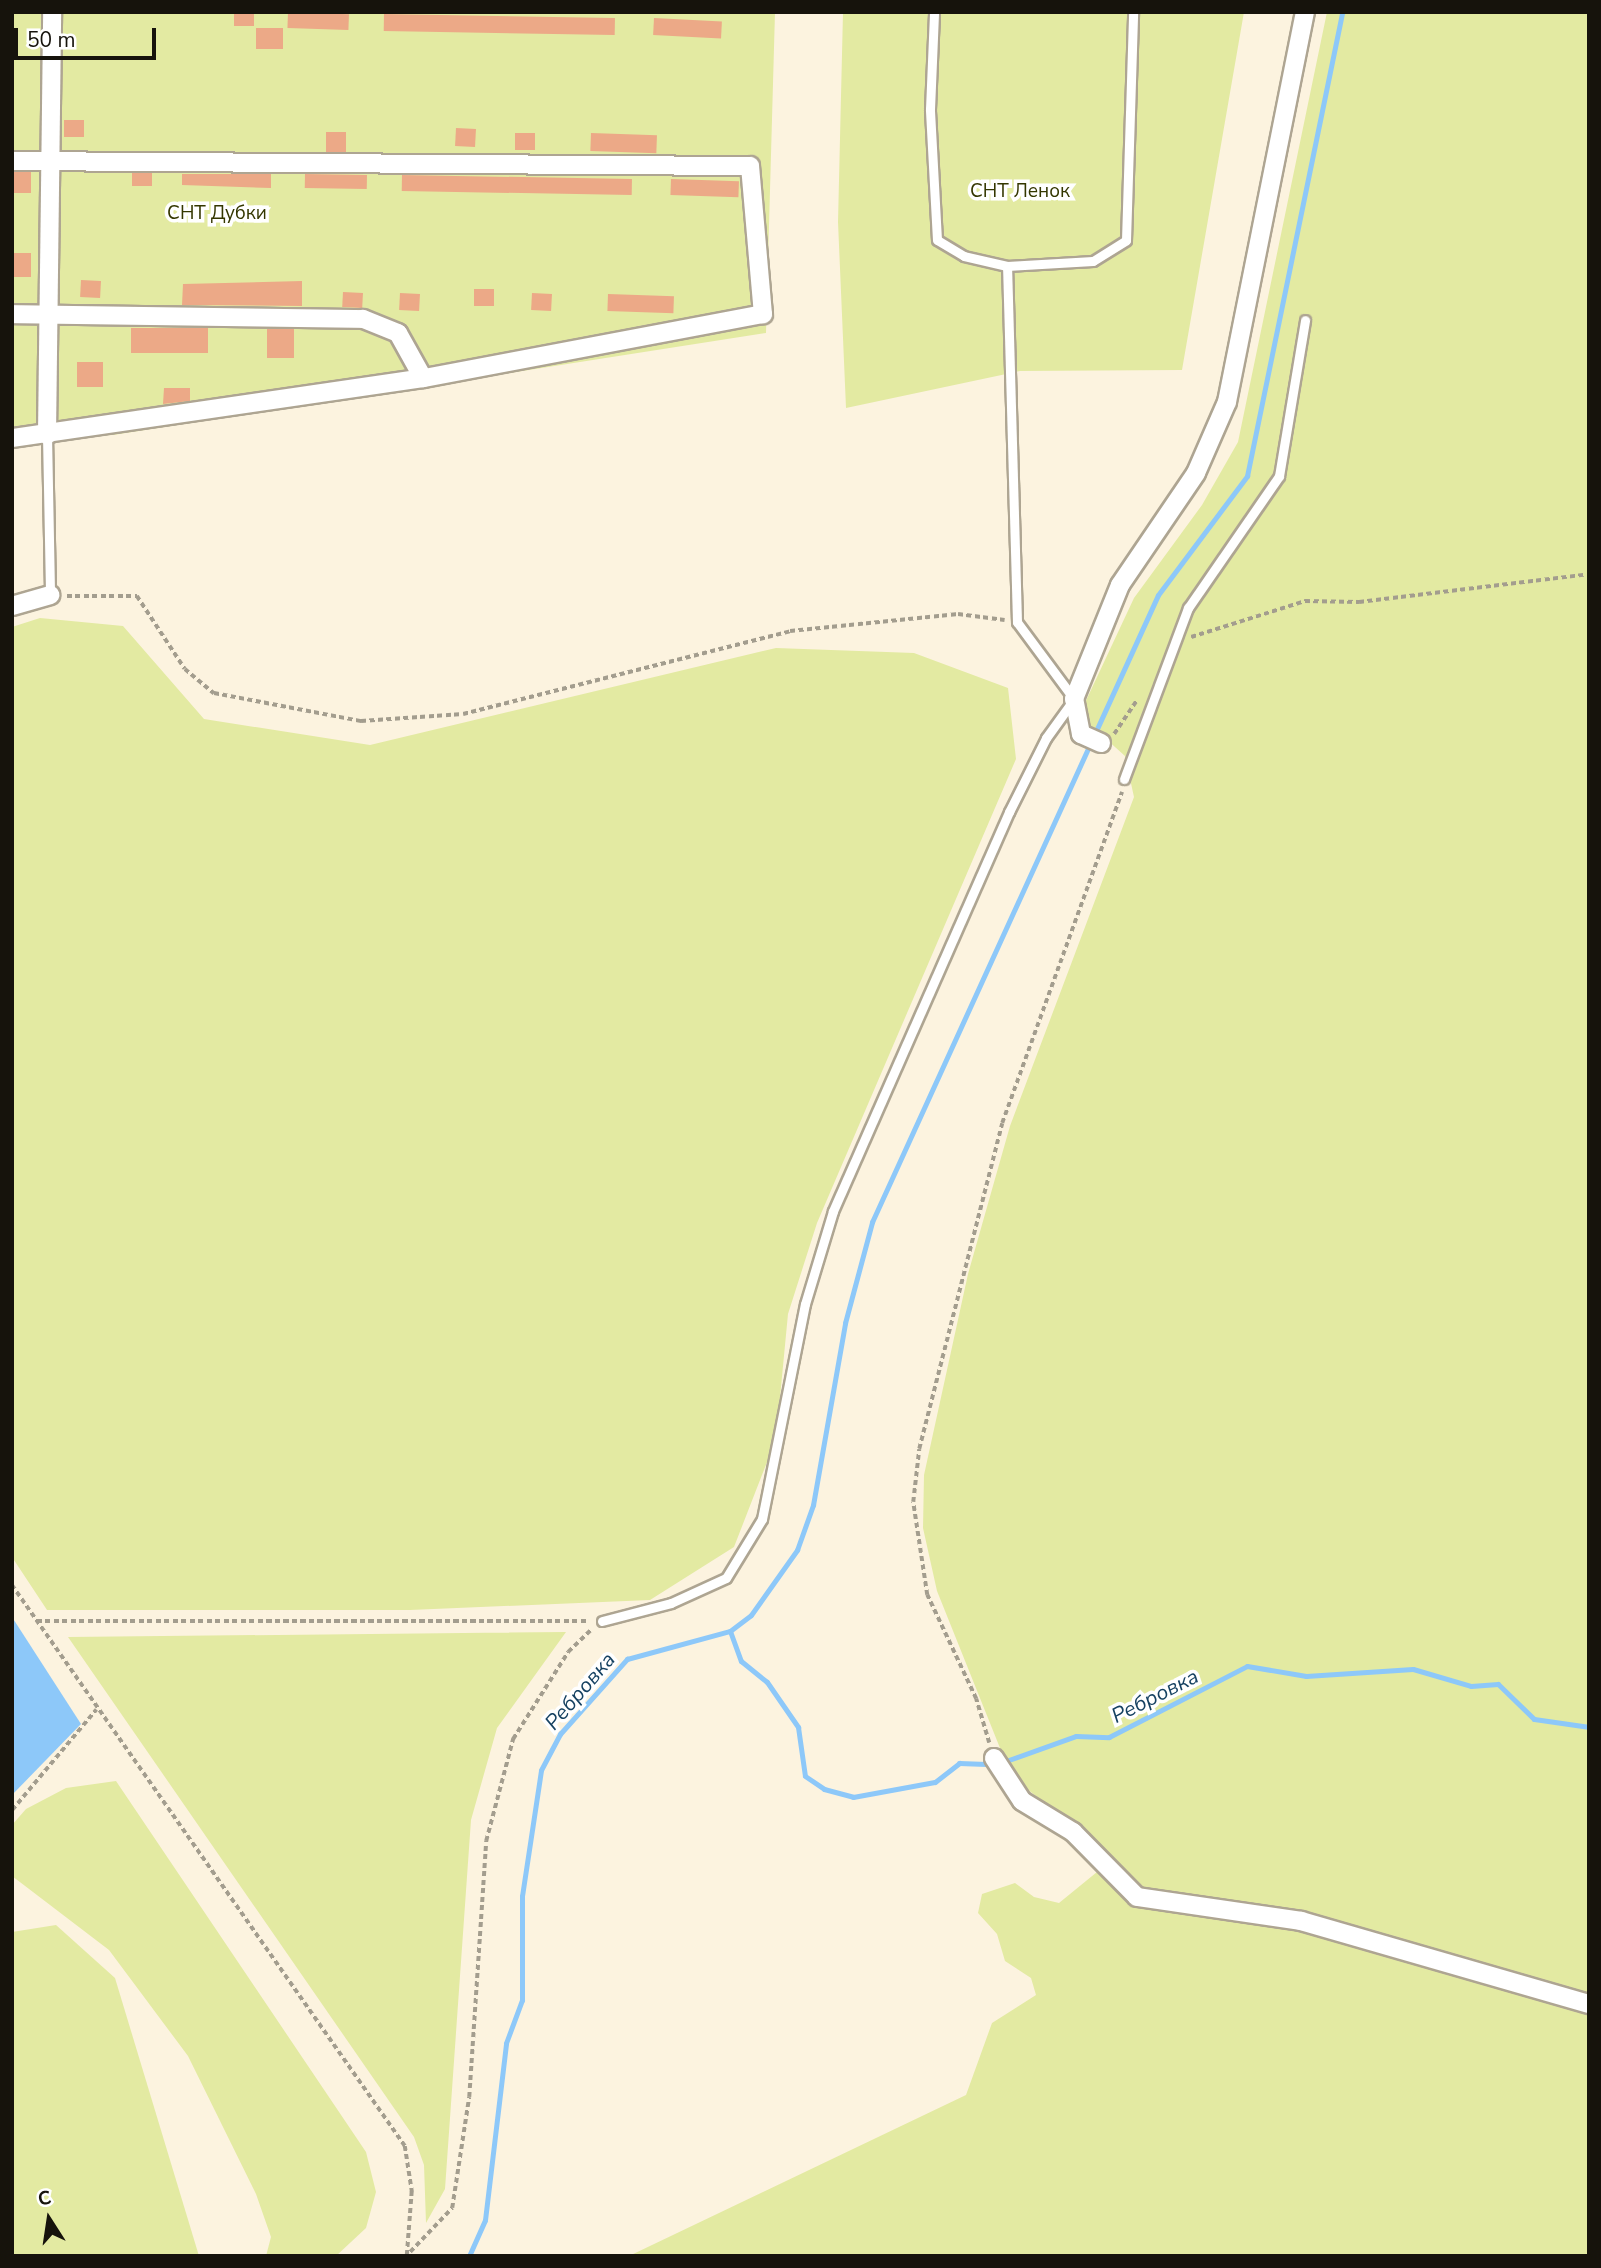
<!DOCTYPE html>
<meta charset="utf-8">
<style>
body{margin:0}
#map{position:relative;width:1601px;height:2268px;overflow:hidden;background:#fcf3df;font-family:"Nunito Sans",sans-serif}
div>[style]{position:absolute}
.green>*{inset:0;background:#e3eaa2}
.water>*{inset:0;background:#8dc8f9}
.stream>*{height:5px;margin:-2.5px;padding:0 2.5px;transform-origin:2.5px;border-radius:2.5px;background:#8dc8f9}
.building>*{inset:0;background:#eca987;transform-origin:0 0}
.path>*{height:3.5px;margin-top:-1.75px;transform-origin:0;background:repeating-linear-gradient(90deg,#a39d8e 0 5px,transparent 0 8.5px)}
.roads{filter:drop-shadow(2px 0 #aea592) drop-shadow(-2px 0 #aea592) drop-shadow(0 2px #aea592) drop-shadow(0 -2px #aea592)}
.service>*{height:9px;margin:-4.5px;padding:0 4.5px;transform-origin:4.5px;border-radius:4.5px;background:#fff}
.minor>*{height:18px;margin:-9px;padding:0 9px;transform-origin:9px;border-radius:9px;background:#fff}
span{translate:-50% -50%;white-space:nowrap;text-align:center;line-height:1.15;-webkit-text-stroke:7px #fff;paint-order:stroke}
.park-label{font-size:19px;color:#343700}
.water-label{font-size:21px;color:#154161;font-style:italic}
.frame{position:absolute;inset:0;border:14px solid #16130c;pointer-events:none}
.north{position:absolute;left:14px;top:2184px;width:70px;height:70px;-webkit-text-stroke:5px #fff;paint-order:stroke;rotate:348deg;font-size:19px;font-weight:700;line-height:28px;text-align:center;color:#16130c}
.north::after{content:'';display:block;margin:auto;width:24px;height:32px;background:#16130c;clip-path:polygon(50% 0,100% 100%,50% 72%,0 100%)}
.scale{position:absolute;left:14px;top:28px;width:142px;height:32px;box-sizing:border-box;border:4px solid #16130c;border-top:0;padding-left:9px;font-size:21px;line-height:24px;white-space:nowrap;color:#16130c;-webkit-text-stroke:5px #fff;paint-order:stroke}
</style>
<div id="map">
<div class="green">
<div style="clip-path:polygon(12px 12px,775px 12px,766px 333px,113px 435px,12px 438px)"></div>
<div style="clip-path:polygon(843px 12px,1244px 12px,1182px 370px,1020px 371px,846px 408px,838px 222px)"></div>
<div style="clip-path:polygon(1327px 12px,1589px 12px,1589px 2256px,629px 2256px,966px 2095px,992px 2023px,1036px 1995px,1031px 1978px,1005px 1961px,997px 1934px,978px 1913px,982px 1894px,1015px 1883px,1034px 1897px,1059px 1903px,1097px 1872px,1093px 1841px,1027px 1789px,1004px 1758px,937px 1591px,923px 1528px,924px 1475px,968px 1274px,1010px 1126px,1134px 797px,1125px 756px,1105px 738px,1087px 732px,1083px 707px,1134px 598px,1202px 505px,1238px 442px)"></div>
<div style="clip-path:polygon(40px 618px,123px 626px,204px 719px,370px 745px,776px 648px,914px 653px,1008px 688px,1016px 759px,817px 1223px,788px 1314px,776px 1439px,734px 1547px,650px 1600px,410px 1610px,47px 1610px,12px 1557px,12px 627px)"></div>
<div style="clip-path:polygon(566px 1632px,497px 1728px,471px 1820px,445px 2189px,426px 2223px,424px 2165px,414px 2137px,68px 1637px)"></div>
<div style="clip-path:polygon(116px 1781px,366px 2152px,376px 2192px,366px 2228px,336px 2256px,266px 2256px,271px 2237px,256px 2194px,188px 2056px,109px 1950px,12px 1876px,12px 1825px,26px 1809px,66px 1788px)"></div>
<div style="clip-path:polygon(56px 1925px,115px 1978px,199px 2256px,12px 2256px,12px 1932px)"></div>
</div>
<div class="water">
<div style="clip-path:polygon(12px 1617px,81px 1724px,12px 1795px)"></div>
</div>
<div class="stream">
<div style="left:730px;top:1631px;width:32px;rotate:70deg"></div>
<div style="left:741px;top:1661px;width:33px;rotate:39deg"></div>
<div style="left:767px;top:1682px;width:55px;rotate:55.4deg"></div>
<div style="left:798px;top:1727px;width:49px;rotate:81.9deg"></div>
<div style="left:805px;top:1776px;width:23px;rotate:34deg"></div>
<div style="left:824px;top:1789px;width:30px;rotate:15deg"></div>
<div style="left:853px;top:1797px;width:83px;rotate:-10.4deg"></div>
<div style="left:935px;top:1782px;width:31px;rotate:-38deg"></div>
<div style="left:959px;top:1763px;width:34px;rotate:2deg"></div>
<div style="left:1003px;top:1762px;width:77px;rotate:-19.6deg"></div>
<div style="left:1076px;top:1736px;width:33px;rotate:2deg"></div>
<div style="left:1109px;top:1737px;width:155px;rotate:-27.2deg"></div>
<div style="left:1247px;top:1666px;width:60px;rotate:9.6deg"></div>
<div style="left:1306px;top:1676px;width:107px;rotate:-3.7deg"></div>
<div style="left:1413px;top:1669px;width:60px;rotate:16.3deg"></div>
<div style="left:1471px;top:1686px;width:27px;rotate:-4deg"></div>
<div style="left:1498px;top:1684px;width:50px;rotate:44.2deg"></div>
<div style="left:1534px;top:1719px;width:56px;rotate:8.3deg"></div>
<div style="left:469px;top:2256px;width:39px;rotate:-66deg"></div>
<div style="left:485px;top:2220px;width:178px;rotate:-83.2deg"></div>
<div style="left:506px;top:2043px;width:46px;rotate:-69.6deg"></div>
<div style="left:522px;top:2000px;width:104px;rotate:-90deg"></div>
<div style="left:522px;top:1896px;width:127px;rotate:-81.4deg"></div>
<div style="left:541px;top:1770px;width:41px;rotate:-62.2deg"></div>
<div style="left:560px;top:1734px;width:101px;rotate:-48.2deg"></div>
<div style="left:627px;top:1659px;width:107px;rotate:-15.2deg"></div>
<div style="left:730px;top:1631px;width:26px;rotate:-37deg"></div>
<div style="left:751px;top:1615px;width:80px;rotate:-54.7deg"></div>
<div style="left:797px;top:1550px;width:48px;rotate:-70.4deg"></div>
<div style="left:813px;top:1505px;width:185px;rotate:-80deg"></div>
<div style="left:845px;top:1323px;width:105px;rotate:-75deg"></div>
<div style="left:872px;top:1222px;width:689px;rotate:-65.48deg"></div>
<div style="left:1158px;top:595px;width:149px;rotate:-53.2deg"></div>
<div style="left:1247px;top:476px;width:474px;rotate:-78.4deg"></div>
</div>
<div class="building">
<div style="left:234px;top:12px;width:20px;height:14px"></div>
<div style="left:288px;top:12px;width:61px;height:16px;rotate:2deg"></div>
<div style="left:384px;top:14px;width:231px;height:17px;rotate:1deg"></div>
<div style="left:654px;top:18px;width:68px;height:17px;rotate:3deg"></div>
<div style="left:256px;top:28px;width:27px;height:21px"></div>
<div style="left:64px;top:120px;width:20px;height:17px"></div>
<div style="left:456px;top:128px;width:20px;height:18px;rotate:3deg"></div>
<div style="left:326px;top:132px;width:20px;height:20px"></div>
<div style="left:515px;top:133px;width:20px;height:17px"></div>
<div style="left:591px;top:133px;width:66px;height:18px;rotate:2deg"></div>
<div style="left:12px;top:172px;width:19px;height:21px"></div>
<div style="left:132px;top:173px;width:20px;height:13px"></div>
<div style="clip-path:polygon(182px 174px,271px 174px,271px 188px,182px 185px)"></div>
<div style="left:305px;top:174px;width:62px;height:14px;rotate:1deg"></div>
<div style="left:402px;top:175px;width:230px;height:16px;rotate:1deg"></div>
<div style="left:671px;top:179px;width:68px;height:16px;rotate:2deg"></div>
<div style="left:12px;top:253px;width:19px;height:24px"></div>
<div style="left:81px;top:280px;width:20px;height:17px;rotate:3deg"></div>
<div style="clip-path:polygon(302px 281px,302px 306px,182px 305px,183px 284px)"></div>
<div style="left:474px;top:289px;width:20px;height:17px"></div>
<div style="left:343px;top:292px;width:20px;height:15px;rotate:3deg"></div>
<div style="left:400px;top:293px;width:20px;height:17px;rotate:3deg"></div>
<div style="left:532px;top:293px;width:20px;height:17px;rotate:3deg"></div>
<div style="left:608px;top:294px;width:66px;height:17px;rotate:2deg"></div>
<div style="left:131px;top:328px;width:77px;height:25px"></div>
<div style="left:267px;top:329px;width:27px;height:29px"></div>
<div style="left:77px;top:362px;width:26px;height:25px"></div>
<div style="clip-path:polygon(164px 388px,190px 388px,190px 401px,163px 404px)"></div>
</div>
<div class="path">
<div style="left:67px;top:596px;width:70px"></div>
<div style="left:137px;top:596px;width:87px;rotate:56.7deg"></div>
<div style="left:185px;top:669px;width:38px;rotate:40deg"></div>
<div style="left:214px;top:693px;width:150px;rotate:10.8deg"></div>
<div style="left:361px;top:721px;width:102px;rotate:-3.9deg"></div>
<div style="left:463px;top:714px;width:337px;rotate:-14.2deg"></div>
<div style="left:790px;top:631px;width:169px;rotate:-5.8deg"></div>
<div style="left:958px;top:614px;width:47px;rotate:7.3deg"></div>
<div style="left:1191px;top:637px;width:120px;rotate:-17.5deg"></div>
<div style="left:1305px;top:601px;width:54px;rotate:1.1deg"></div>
<div style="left:1359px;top:602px;width:232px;rotate:-6.9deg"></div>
<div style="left:1114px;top:734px;width:41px;rotate:-55.9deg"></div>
<div style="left:12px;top:1585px;width:685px;rotate:54.99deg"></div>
<div style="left:405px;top:2146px;width:46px;rotate:81.2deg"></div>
<div style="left:412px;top:2191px;width:65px;rotate:94.4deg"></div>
<div style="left:37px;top:1621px;width:552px"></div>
<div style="left:989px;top:1743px;width:46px;rotate:-106.5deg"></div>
<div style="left:976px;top:1699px;width:115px;rotate:-115.2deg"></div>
<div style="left:927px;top:1595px;width:94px;rotate:-98.6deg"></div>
<div style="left:913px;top:1502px;width:53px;rotate:-83.5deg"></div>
<div style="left:919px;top:1449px;width:336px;rotate:-75.7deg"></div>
<div style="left:1002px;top:1123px;width:352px;rotate:-70.1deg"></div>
<div style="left:12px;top:1810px;width:131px;rotate:-50deg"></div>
<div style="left:410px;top:2252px;width:61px;rotate:-46.3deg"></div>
<div style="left:452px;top:2208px;width:112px;rotate:-81.3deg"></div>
<div style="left:469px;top:2097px;width:257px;rotate:-86.2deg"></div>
<div style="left:486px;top:1841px;width:106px;rotate:-75.2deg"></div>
<div style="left:513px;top:1739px;width:103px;rotate:-57.7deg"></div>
<div style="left:568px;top:1652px;width:33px;rotate:-44deg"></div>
</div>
<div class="roads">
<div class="service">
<div style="left:1007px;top:266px;width:86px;rotate:-3.3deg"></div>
<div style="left:1093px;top:261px;width:39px;rotate:-32deg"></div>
<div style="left:1126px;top:240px;width:228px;rotate:-88.2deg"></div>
<div style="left:47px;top:435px;width:160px;rotate:88.9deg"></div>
<div style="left:1124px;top:779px;width:183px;rotate:-69.5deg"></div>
<div style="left:1188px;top:608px;width:160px;rotate:-55.4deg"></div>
<div style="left:1279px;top:476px;width:158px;rotate:-80.5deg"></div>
<div style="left:602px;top:1621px;width:71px;rotate:-14.6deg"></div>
<div style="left:671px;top:1603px;width:60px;rotate:-24.4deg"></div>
<div style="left:726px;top:1578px;width:69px;rotate:-58.6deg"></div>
<div style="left:762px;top:1519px;width:219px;rotate:-78.7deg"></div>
<div style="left:805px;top:1304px;width:97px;rotate:-73.2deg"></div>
<div style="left:833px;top:1211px;width:436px;rotate:-66.2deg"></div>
<div style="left:1009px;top:812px;width:83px;rotate:-63.4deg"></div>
<div style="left:1046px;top:738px;width:48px;rotate:-54.3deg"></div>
<div style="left:1074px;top:699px;width:96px;rotate:-126.5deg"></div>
<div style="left:1017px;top:622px;width:356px;rotate:-91.6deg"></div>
<div style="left:1007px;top:266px;width:44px;rotate:-166.9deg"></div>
<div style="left:964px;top:256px;width:31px;rotate:-149deg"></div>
<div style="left:937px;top:240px;width:131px;rotate:-93.1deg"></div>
<div style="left:930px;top:109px;width:97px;rotate:-87.6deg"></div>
</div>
<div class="minor">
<div style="left:12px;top:161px;width:738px;rotate:0.39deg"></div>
<div style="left:750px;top:166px;width:149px;rotate:85deg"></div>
<div style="left:763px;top:314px;width:346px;rotate:169.3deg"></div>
<div style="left:423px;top:378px;width:51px;rotate:-119.1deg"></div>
<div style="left:398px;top:333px;width:38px;rotate:-158deg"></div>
<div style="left:363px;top:319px;width:351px;rotate:-179.2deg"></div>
<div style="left:47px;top:435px;width:423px;rotate:-89.3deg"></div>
<div style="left:12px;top:438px;width:415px;rotate:-8.3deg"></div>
<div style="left:12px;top:606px;width:40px;rotate:-16deg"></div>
<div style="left:1101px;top:743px;width:22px;rotate:-156deg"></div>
<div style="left:1081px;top:734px;width:36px;rotate:-101deg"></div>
<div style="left:1074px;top:699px;width:123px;rotate:-68deg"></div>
<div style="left:1120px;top:585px;width:135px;rotate:-55.8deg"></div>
<div style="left:1196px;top:473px;width:77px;rotate:-66.4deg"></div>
<div style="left:1227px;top:402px;width:398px;rotate:-78.7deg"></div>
<div style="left:994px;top:1758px;width:51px;rotate:56.9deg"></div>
<div style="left:1022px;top:1801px;width:60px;rotate:31.3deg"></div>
<div style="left:1073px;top:1832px;width:91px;rotate:45.4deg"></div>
<div style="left:1137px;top:1897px;width:166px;rotate:8.3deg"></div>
<div style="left:1301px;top:1921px;width:300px;rotate:16.1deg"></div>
</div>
</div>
<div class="park-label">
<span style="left:1020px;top:192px">СНТ Ленок</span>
<span style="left:217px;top:214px">СНТ Дубки</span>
</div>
<div class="water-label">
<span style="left:580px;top:1691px;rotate:-49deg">Ребровка</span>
<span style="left:1155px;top:1696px;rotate:-27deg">Ребровка</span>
</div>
<div class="frame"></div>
<div class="north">С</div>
<div class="scale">50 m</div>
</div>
